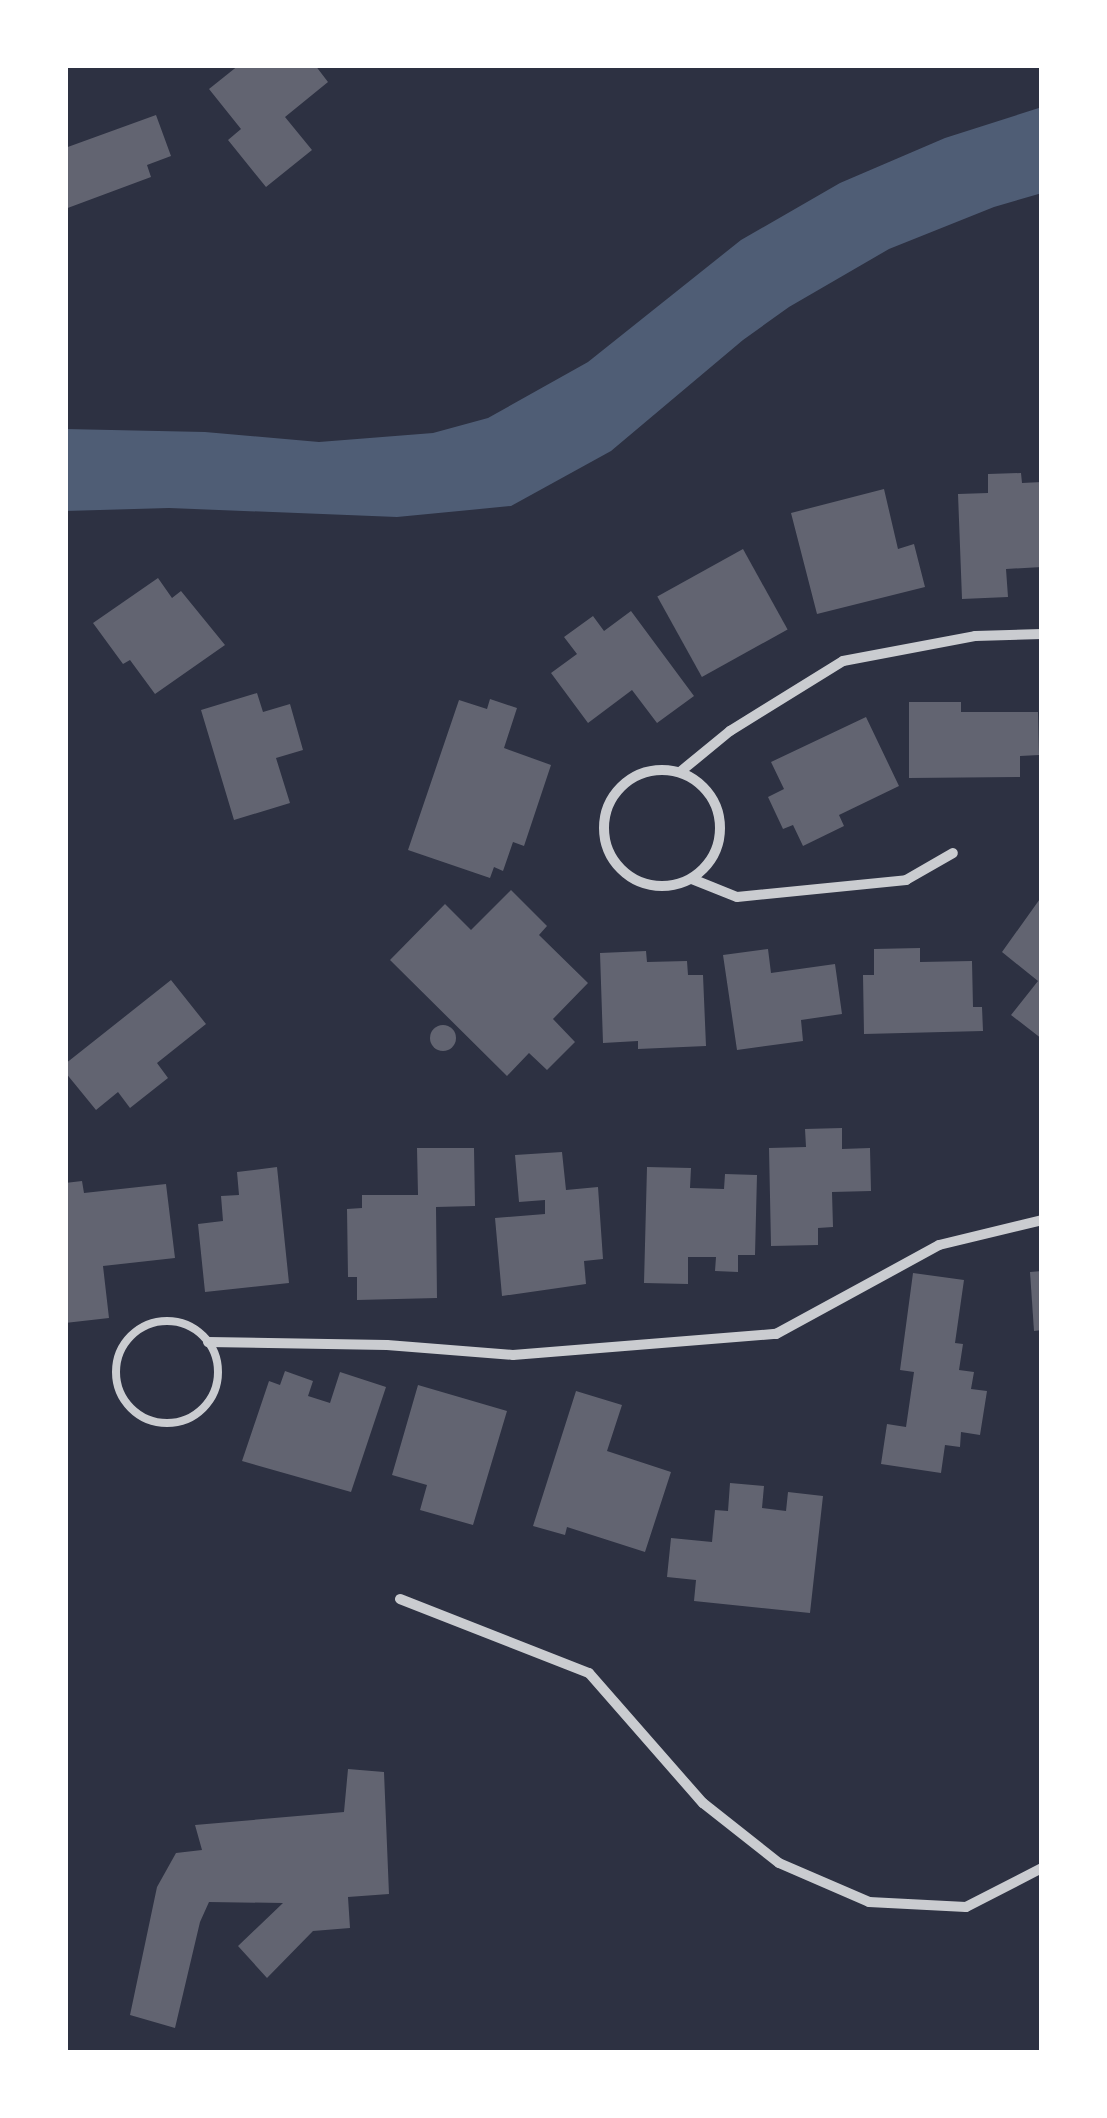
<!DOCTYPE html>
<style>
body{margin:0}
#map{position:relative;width:1107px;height:2118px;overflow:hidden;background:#2d3142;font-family:"IBM Plex Sans",sans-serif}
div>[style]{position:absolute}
.water>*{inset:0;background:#4f5d75}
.building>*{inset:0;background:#626471;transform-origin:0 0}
.round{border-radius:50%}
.service>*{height:8px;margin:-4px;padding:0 4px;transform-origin:4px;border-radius:4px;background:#caccd0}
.service>.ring{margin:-4px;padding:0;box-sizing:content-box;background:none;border:8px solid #caccd0;border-radius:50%}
.minor>*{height:10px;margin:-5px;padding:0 5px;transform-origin:5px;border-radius:5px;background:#caccd0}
.minor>.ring{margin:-5px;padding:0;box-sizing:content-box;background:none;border:10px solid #caccd0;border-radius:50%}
span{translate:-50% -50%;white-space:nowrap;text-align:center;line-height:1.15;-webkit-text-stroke:9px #fff;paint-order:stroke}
.frame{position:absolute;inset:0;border:68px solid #fff;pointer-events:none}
</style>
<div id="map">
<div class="water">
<div style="clip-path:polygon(1042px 107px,1042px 193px,994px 207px,889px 249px,789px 307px,743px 340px,611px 451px,511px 506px,397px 517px,169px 508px,65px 511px,65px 429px,205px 432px,319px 442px,433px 433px,488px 418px,588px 362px,741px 240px,840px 183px,945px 138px)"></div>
</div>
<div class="building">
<div style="clip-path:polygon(239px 65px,315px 65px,328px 82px,285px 117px,312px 150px,266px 187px,228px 140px,241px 129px,209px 89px)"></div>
<div style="clip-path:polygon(156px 115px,171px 156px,147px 165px,151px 177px,65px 209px,65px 148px)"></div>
<div style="clip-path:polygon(1021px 473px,1022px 483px,1042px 482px,1042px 567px,1006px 569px,1008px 597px,962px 599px,958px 494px,988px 493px,988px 474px)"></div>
<div style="clip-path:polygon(884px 489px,898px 549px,914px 544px,925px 587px,817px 614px,791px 513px)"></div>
<div style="left:743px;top:549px;width:92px;height:98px;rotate:61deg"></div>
<div style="clip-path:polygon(158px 578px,172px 598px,181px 591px,225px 645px,155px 694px,130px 660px,123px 664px,93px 623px)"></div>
<div style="clip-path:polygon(631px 611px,694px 696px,657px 723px,632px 690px,588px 723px,551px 673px,577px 654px,564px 637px,593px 616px,604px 631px)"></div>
<div style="clip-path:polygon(257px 693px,263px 712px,290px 704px,303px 750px,276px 758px,290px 803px,234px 820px,201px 710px)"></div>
<div style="clip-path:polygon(490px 699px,517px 708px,504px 748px,551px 765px,524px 846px,513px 842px,503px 871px,494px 867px,490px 878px,408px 850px,459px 700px,487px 709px)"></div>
<div style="clip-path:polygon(909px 702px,961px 702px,961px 712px,1038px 712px,1039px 755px,1020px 756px,1020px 777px,909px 778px)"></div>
<div style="clip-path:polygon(866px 717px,899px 786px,839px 815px,844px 826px,803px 846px,793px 825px,783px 829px,768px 797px,784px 789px,771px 762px)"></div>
<div style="clip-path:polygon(511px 890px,547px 926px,539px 935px,588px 983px,553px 1019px,575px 1042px,547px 1070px,529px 1053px,507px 1076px,390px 960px,445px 904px,471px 930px)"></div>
<div style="clip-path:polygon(1042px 896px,1042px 1039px,1011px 1015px,1038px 981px,1002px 952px)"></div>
<div style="clip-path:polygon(920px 948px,920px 962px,972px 961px,973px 1007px,982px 1007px,983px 1031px,864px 1034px,863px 975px,874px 975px,874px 949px)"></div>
<div style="clip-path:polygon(768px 949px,771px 973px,835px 964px,842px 1014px,801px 1020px,803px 1041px,737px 1050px,723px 955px)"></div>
<div style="clip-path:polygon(646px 951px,647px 962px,687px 961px,688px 975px,703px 975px,706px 1046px,638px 1049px,638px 1041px,603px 1043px,600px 953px)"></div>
<div style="clip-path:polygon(171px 980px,206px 1024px,157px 1063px,168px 1078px,130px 1108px,118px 1092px,96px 1110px,65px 1072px,65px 1064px)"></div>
<div class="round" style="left:430px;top:1025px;width:26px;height:26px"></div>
<div style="clip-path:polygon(842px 1128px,842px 1149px,870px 1148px,871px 1191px,832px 1192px,833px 1227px,818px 1228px,818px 1245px,771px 1246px,769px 1148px,806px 1147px,805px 1129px)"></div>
<div style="clip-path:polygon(417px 1148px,474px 1148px,475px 1206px,436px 1207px,437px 1298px,357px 1300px,357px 1277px,348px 1277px,347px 1209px,362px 1208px,362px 1195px,418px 1195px)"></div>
<div style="clip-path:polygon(562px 1152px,566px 1190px,598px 1187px,603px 1259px,584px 1261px,586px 1284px,502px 1296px,495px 1218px,545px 1214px,545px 1200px,519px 1202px,515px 1155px)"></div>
<div style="clip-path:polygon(277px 1167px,289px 1283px,205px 1292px,198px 1224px,223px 1221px,221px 1196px,239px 1195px,237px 1172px)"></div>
<div style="clip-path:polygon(647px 1167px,691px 1168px,690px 1188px,724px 1189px,725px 1174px,757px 1175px,755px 1255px,738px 1255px,738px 1272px,715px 1271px,716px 1257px,688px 1257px,688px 1284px,644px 1283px)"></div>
<div style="clip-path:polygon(82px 1181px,84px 1193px,166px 1184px,175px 1258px,103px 1266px,109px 1318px,65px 1323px,65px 1183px)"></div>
<div style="clip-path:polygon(1042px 1271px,1042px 1330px,1034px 1331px,1030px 1272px)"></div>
<div style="clip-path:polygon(913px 1273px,964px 1280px,955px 1343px,963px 1344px,959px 1370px,974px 1372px,971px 1389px,987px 1391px,980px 1435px,961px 1432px,960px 1447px,945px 1445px,941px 1473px,881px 1464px,887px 1424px,906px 1427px,914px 1372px,900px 1370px)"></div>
<div style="clip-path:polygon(285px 1371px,313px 1381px,308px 1396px,330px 1403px,340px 1372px,386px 1387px,351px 1492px,242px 1461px,269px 1381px,280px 1385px)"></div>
<div style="clip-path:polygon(418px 1385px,507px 1411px,473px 1525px,420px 1510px,427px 1485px,392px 1475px)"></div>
<div style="clip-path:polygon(576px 1391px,622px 1405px,607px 1451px,671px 1472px,645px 1552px,567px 1527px,565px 1535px,533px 1526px)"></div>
<div style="clip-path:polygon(730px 1483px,764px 1486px,762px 1508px,786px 1511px,788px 1492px,823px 1496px,810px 1613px,694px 1601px,696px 1580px,667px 1577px,671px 1538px,712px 1542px,715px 1510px,728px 1511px)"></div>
<div style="clip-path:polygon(348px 1769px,384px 1772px,389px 1894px,348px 1897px,350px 1928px,313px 1931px,267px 1978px,238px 1946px,283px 1903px,209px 1902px,200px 1922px,175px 2028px,130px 2015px,157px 1887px,176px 1853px,202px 1850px,195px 1825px,344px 1812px)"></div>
</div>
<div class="service">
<div class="ring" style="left:116px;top:1321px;width:94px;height:94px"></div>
</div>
<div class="minor">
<div class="ring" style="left:604px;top:770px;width:106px;height:106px"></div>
<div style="left:680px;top:772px;width:65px;rotate:-39.4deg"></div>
<div style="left:730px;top:731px;width:133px;rotate:-31.8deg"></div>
<div style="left:843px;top:661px;width:134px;rotate:-10.7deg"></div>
<div style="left:975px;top:636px;width:67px;rotate:-1.7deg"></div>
<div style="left:692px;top:879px;width:48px;rotate:21.8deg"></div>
<div style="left:737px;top:897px;width:170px;rotate:-5.7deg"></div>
<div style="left:906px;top:880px;width:54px;rotate:-29.9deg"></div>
<div style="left:208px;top:1342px;width:179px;rotate:1deg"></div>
<div style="left:387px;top:1345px;width:126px;rotate:4.5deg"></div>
<div style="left:513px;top:1355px;width:264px;rotate:-4.6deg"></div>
<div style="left:776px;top:1334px;width:186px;rotate:-28.6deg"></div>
<div style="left:939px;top:1245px;width:106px;rotate:-13.6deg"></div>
<div style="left:400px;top:1599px;width:203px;rotate:21.4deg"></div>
<div style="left:589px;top:1673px;width:173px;rotate:48.8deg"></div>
<div style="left:703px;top:1803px;width:97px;rotate:38.3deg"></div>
<div style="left:779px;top:1863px;width:98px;rotate:23.4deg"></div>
<div style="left:869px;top:1902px;width:97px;rotate:3deg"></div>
<div style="left:966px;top:1907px;width:85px;rotate:-27.2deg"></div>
</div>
<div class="frame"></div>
</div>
